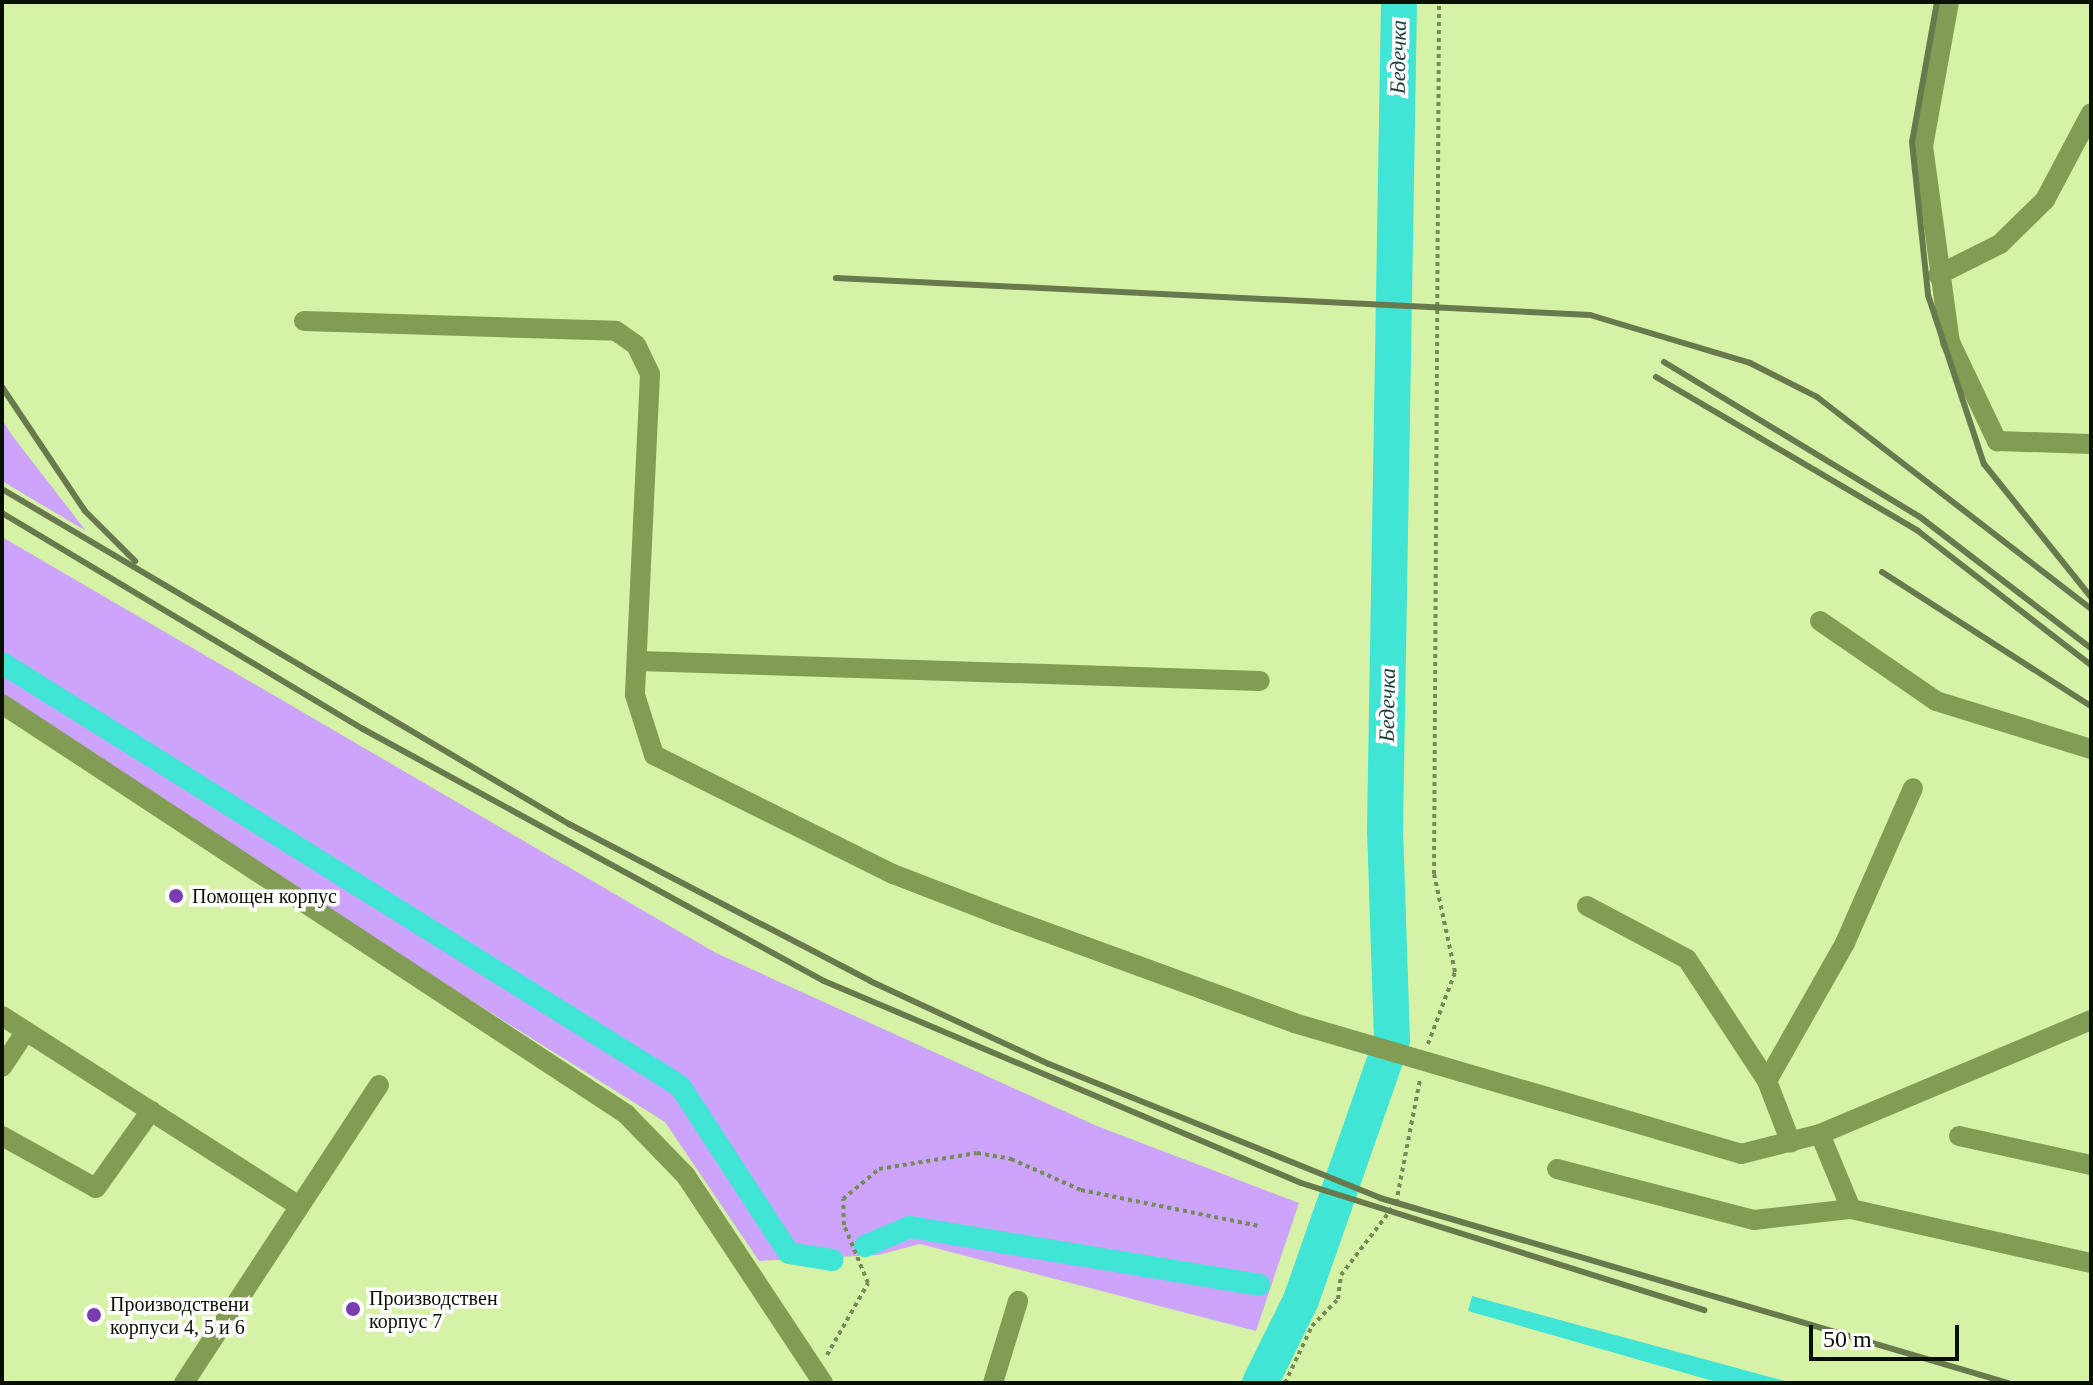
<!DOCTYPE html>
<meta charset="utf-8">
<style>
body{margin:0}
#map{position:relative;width:2093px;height:1385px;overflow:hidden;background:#d6f2a6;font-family:"Times New Roman",serif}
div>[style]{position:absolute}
.green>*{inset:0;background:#cca4fb}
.water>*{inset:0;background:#40e5d5}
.canal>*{height:22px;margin:-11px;padding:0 11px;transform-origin:11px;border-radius:11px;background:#40e5d5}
.river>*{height:36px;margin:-18px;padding:0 18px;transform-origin:18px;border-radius:18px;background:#40e5d5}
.path>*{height:4px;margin-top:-2px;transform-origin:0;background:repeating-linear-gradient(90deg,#768959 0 4px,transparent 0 8px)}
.minor>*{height:20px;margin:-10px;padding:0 10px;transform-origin:10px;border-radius:10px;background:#839c53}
.rail>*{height:6px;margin:-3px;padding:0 3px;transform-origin:3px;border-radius:3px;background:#687a4d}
.dots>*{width:22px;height:22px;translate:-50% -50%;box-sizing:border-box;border:4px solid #fff;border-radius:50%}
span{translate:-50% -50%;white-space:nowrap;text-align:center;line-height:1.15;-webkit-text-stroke:7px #fff;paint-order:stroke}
.poi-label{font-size:20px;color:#081000}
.left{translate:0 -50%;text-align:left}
.water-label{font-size:22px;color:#1d3e39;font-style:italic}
.frame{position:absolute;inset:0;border:4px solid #081000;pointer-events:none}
.scale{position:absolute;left:1809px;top:1325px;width:150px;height:36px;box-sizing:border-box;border:4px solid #081000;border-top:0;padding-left:10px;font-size:24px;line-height:28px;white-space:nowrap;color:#081000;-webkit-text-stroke:6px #fff;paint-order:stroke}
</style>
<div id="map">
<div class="green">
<div style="clip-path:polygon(2px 419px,11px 434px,86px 531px,2px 481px)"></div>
<div style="clip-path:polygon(2px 537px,716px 953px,1097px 1126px,1299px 1203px,1256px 1331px,920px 1244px,878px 1255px,759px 1261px,665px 1122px,2px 706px)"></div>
</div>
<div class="water">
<div style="clip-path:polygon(1472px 1296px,1792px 1383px,1720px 1383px,1468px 1311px)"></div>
</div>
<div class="canal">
<div style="left:2px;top:663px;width:799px;rotate:31.96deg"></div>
<div style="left:680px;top:1086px;width:199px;rotate:56.9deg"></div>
<div style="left:789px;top:1253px;width:44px;rotate:9.2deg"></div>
<div style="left:865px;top:1246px;width:49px;rotate:-22.9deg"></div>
<div style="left:910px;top:1227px;width:354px;rotate:9.4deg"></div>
</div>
<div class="river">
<div style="left:1260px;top:1383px;width:93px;rotate:-63.7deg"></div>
<div style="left:1301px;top:1300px;width:275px;rotate:-70.7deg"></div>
<div style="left:1392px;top:1040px;width:211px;rotate:-91.9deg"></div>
<div style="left:1385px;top:829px;width:827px;rotate:-89.03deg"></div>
</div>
<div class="path">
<div style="left:1428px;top:1044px;width:77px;rotate:-69.4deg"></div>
<div style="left:1455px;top:972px;width:100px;rotate:-102.1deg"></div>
<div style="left:1434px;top:874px;width:872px;rotate:-89.67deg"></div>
<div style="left:827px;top:1355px;width:83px;rotate:-60.3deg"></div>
<div style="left:868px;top:1283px;width:63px;rotate:-112.5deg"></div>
<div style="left:844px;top:1225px;width:26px;rotate:-92deg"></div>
<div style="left:843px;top:1199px;width:47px;rotate:-39.8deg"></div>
<div style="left:879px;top:1169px;width:99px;rotate:-9.3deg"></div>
<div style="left:977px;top:1153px;width:35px;rotate:10deg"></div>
<div style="left:1011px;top:1159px;width:77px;rotate:23.9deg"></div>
<div style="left:1081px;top:1190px;width:183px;rotate:11.4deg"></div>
<div style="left:1285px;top:1383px;width:63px;rotate:-64.7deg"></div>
<div style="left:1312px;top:1326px;width:37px;rotate:-46deg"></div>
<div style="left:1338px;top:1299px;width:24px;rotate:-83deg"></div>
<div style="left:1341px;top:1275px;width:91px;rotate:-52.6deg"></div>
<div style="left:1396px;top:1203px;width:125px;rotate:-79deg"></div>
</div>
<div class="minor">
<div style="left:1949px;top:2px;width:146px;rotate:100.2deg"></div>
<div style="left:1923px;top:146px;width:198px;rotate:82.2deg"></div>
<div style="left:1950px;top:342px;width:110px;rotate:64.6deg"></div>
<div style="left:1997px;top:441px;width:94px;rotate:1.8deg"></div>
<div style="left:1938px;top:275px;width:69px;rotate:-26.6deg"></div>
<div style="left:2000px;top:244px;width:63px;rotate:-44.4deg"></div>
<div style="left:2045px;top:200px;width:98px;rotate:-62.1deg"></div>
<div style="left:304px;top:321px;width:312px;rotate:1.8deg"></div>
<div style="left:616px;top:331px;width:24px;rotate:35deg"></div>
<div style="left:636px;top:345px;width:32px;rotate:64deg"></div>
<div style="left:650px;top:374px;width:321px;rotate:92.7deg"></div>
<div style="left:635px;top:695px;width:63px;rotate:72.4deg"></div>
<div style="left:654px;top:755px;width:267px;rotate:26.5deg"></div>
<div style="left:893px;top:874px;width:108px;rotate:21.1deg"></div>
<div style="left:994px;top:913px;width:320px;rotate:20.1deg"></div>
<div style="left:1294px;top:1023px;width:466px;rotate:16.3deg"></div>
<div style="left:1741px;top:1154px;width:81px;rotate:-14.2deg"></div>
<div style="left:1820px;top:1134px;width:294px;rotate:-22.8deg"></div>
<div style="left:1820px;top:621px;width:141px;rotate:34.6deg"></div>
<div style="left:1936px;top:701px;width:162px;rotate:17.2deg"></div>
<div style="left:639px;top:661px;width:621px;rotate:1.84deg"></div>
<div style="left:2px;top:704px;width:747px;rotate:33.31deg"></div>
<div style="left:626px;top:1114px;width:86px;rotate:45.9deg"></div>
<div style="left:686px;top:1176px;width:248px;rotate:56.5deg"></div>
<div style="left:1587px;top:906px;width:113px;rotate:27.9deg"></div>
<div style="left:1687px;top:959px;width:146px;rotate:56.7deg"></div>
<div style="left:1767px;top:1081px;width:66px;rotate:68.8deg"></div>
<div style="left:2px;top:1016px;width:353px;rotate:32.6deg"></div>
<div style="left:2px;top:1067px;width:43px;rotate:-56.3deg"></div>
<div style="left:1767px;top:1081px;width:159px;rotate:-60.5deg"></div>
<div style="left:1845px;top:943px;width:169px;rotate:-66.3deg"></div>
<div style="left:1820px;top:1134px;width:81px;rotate:67.5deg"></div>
<div style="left:2px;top:1136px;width:107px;rotate:29deg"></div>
<div style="left:96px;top:1188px;width:95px;rotate:-54.5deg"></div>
<div style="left:1959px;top:1136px;width:135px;rotate:12.4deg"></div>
<div style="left:1557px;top:1169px;width:203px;rotate:14.5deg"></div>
<div style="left:1754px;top:1220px;width:98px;rotate:-6.5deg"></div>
<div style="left:1851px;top:1209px;width:246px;rotate:12.7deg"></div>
<div style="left:184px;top:1383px;width:356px;rotate:-56.8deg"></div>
<div style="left:993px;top:1383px;width:86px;rotate:-73deg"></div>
</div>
<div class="rail">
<div style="left:1937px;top:2px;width:142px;rotate:100.1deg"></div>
<div style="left:1912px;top:142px;width:154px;rotate:84deg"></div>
<div style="left:1928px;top:295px;width:178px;rotate:71.7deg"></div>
<div style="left:1984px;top:464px;width:171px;rotate:51.2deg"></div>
<div style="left:836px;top:278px;width:755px;rotate:2.81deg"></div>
<div style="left:1590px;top:315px;width:167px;rotate:16.7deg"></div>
<div style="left:1750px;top:363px;width:75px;rotate:26.9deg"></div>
<div style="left:1817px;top:397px;width:346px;rotate:37.7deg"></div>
<div style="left:1664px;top:362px;width:299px;rotate:31.2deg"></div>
<div style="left:1920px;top:517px;width:215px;rotate:37.5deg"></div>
<div style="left:1656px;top:377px;width:304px;rotate:30.4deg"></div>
<div style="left:1918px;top:531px;width:219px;rotate:37.8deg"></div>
<div style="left:2px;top:387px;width:149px;rotate:56.2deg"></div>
<div style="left:85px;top:511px;width:71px;rotate:45deg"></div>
<div style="left:2px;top:489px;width:659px;rotate:30.58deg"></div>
<div style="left:569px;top:824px;width:339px;rotate:27.5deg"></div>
<div style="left:870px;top:981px;width:197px;rotate:24.9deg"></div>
<div style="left:1049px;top:1064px;width:357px;rotate:22deg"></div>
<div style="left:1380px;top:1198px;width:655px;rotate:16.41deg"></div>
<div style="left:2px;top:513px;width:421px;rotate:30.9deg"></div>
<div style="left:363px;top:729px;width:525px;rotate:28.66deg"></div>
<div style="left:824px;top:981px;width:518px;rotate:22.95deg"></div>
<div style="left:1301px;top:1183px;width:423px;rotate:17.5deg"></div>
<div style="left:1882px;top:572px;width:248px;rotate:32.7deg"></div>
</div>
<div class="dots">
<div style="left:176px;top:896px;background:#7a3cb2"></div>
<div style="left:353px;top:1309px;background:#7a3cb2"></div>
<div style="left:94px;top:1315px;background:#7a3cb2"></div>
</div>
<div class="poi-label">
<span class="left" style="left:192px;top:896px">Помощен корпус</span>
<span class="left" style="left:369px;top:1310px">Производствeн<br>корпус 7</span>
<span class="left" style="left:110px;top:1316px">Производствени<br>корпуси 4, 5 и 6</span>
</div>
<div class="water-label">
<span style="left:1398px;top:57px;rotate:-89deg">Бедечка</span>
<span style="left:1387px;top:705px;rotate:-89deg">Бедечка</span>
</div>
<div class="frame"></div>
<div class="scale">50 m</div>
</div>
